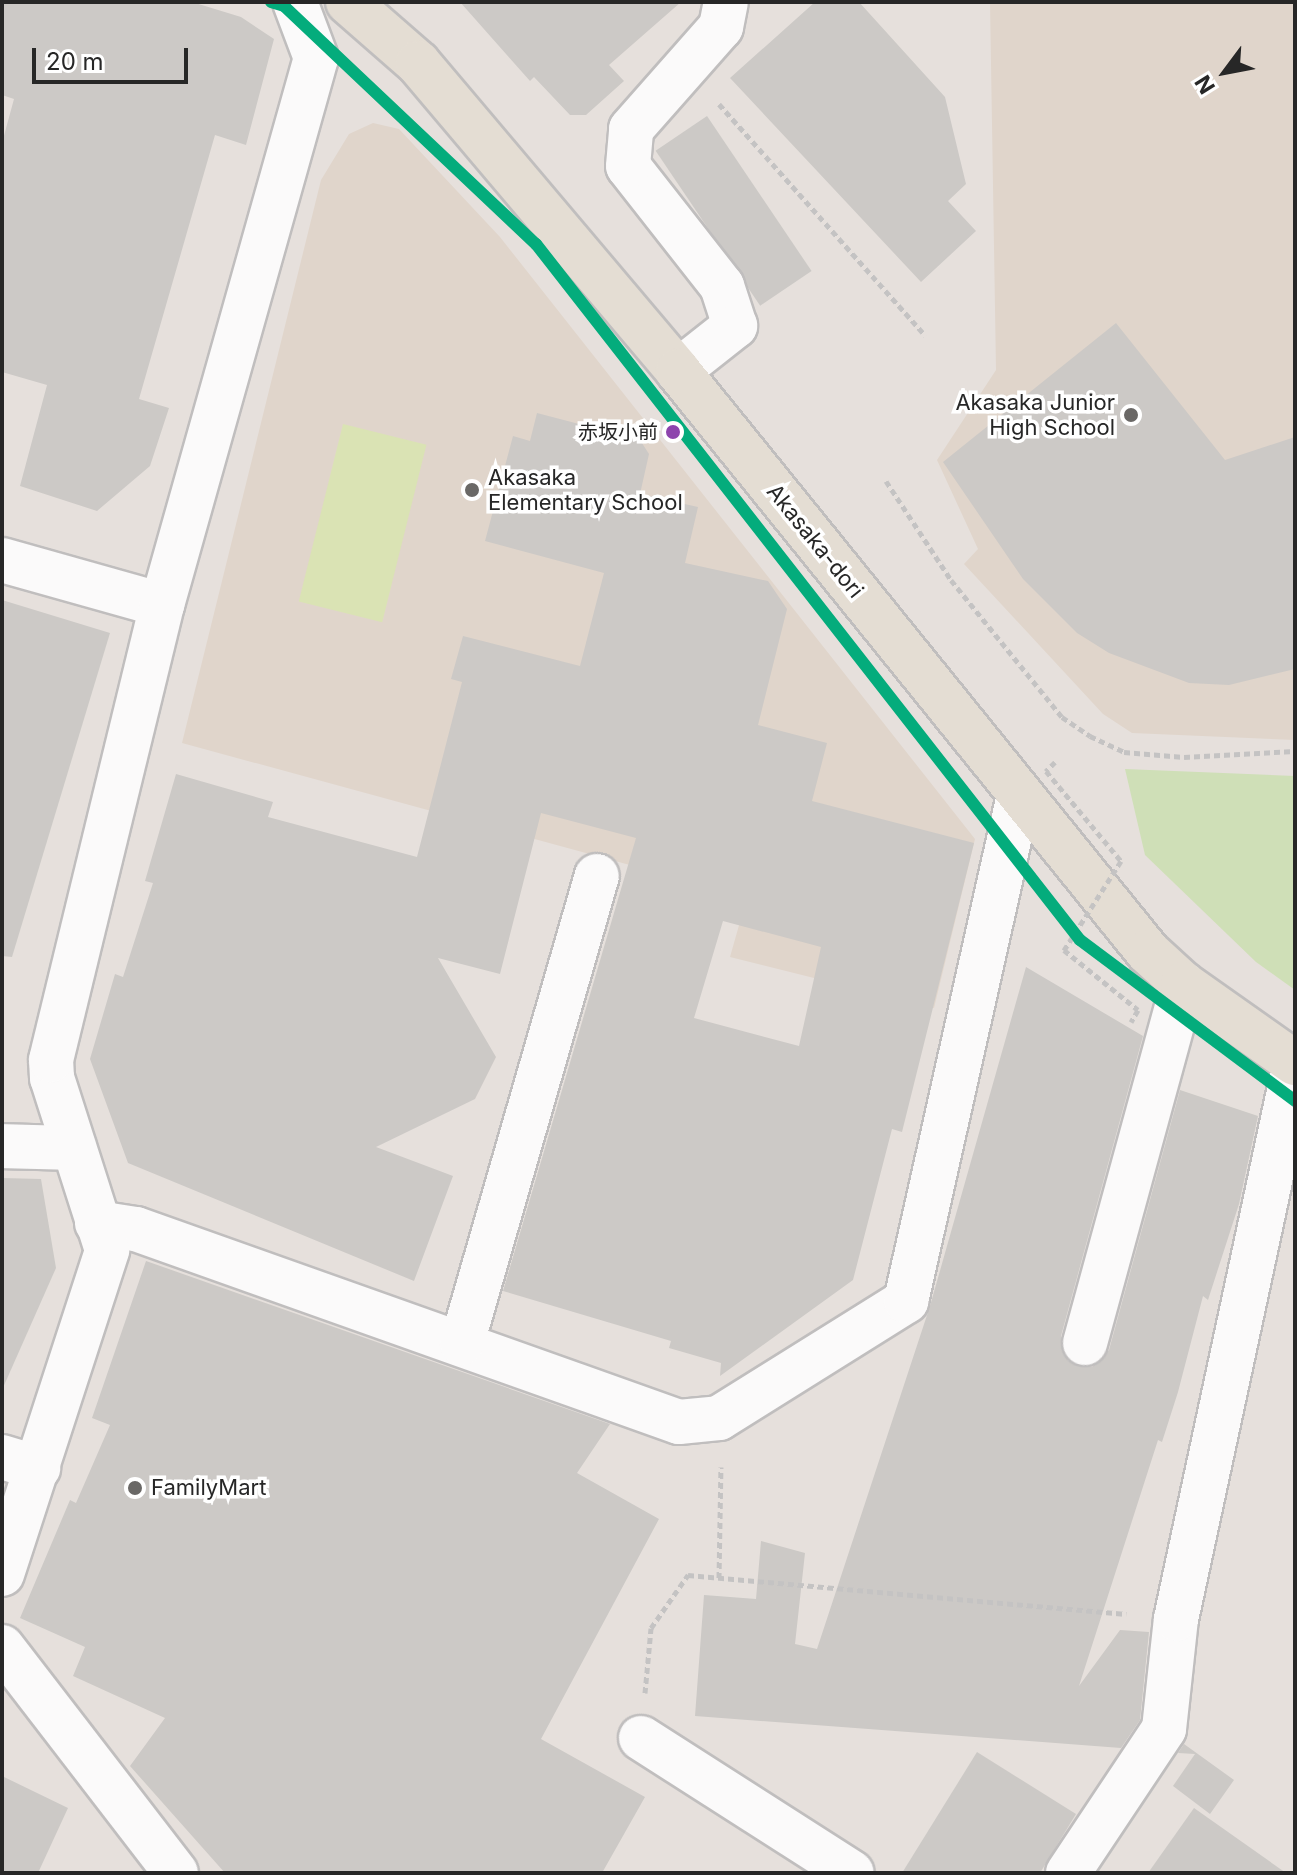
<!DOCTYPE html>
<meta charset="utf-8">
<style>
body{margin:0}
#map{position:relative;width:1297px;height:1875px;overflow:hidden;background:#e6e0dc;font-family:Inter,"Noto Sans JP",sans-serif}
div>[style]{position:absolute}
.education>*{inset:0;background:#e0d5cb}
.green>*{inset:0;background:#cfdfb7}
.pitch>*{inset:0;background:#dae3b4;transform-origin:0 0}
.building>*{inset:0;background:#ccc9c6;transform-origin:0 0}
.path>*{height:5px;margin-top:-2.5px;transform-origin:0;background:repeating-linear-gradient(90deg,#c4c3c3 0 6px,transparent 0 10px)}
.roads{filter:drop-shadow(2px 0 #c0bebe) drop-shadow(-2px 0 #c0bebe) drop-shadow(0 2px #c0bebe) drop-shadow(0 -2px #c0bebe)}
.minor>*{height:44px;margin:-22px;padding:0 22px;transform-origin:22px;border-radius:22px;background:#fbfafa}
.major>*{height:44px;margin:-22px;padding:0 22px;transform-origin:22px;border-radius:22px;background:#e4ddd3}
.path-bridge>*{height:5px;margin-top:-2.5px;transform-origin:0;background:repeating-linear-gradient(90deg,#c4c3c3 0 6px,transparent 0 10px)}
.metro-1>*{height:12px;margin:-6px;padding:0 6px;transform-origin:6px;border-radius:6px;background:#04ac7c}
.dots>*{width:22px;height:22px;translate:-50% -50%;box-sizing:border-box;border:4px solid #fff;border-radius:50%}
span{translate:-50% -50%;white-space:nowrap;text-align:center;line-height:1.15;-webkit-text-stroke:7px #fff;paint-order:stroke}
.bus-label{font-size:20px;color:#272727}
.right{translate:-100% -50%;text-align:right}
.poi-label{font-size:22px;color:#272727}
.left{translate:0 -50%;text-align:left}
.street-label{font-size:22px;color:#272727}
.frame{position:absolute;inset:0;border:4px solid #272727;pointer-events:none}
.north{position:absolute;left:1185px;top:32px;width:80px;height:80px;-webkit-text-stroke:6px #fff;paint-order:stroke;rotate:238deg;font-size:22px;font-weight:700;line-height:32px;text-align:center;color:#272727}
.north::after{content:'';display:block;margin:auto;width:28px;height:36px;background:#272727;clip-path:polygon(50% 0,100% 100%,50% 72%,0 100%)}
.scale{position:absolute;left:32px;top:48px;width:156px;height:36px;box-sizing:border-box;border:4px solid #272727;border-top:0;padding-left:10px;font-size:24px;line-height:28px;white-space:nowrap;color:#272727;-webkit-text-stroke:6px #fff;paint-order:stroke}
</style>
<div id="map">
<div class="education">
<div style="clip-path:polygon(990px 2px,1295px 2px,1295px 740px,1132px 733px,1103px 714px,964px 564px,978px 549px,937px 460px,996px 370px)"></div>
<div style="clip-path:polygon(373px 123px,399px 129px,500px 237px,975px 839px,934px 1008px,730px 957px,747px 897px,182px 743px,321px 180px,349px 134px)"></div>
</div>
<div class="green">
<div style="clip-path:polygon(1125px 769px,1295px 776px,1295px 990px,1256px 962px,1145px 855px)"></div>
</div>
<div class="pitch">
<div style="left:343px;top:424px;width:86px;height:183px;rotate:14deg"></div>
</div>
<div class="building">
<div style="clip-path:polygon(2px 2px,192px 2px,241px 17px,274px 39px,246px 145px,215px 135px,139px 399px,169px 408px,150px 466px,97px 511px,20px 486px,47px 385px,2px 372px,2px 143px,14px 99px,2px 95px)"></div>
<div style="clip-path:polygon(460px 2px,681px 2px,609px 65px,624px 81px,586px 115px,570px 115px,534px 77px,530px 81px)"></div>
<div style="clip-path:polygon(815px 2px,859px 2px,945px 97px,966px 184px,948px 201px,976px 231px,921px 282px,730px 78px)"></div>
<div style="left:707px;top:116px;width:187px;height:62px;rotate:56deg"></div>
<div style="clip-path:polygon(1116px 323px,1225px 460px,1295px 437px,1295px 669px,1229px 685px,1189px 683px,1109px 653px,1077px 633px,1023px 579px,943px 462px)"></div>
<div style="clip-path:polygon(evenodd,537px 413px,640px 440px,649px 454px,640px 494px,698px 507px,685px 563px,768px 581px,787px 609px,758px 725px,827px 743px,812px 801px,974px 843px,902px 1132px,892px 1129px,853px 1280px,720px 1376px,721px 1363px,669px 1348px,671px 1341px,503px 1291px,636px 838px,541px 813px,500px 974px,438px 958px,496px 1057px,475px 1099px,376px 1147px,453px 1176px,414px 1281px,128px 1163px,90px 1059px,115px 974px,123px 977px,153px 883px,145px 881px,176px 774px,273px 802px,268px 817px,417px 857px,462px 682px,451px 679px,463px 636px,580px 666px,604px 573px,485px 541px,513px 436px,530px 441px,537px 413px,723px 921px,821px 947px,799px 1046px,694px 1018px,723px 921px)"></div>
<div style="clip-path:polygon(2px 600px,110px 633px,12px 957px,2px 956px)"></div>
<div style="clip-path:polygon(1026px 967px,1143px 1036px,1061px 1336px,1068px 1361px,1092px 1367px,1109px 1350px,1180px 1090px,1258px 1116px,1239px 1204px,1208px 1300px,1203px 1296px,1178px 1392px,1162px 1442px,1158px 1440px,1079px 1686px,1120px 1630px,1149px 1632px,1140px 1720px,1121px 1748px,695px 1716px,704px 1595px,756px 1599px,761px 1541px,805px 1553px,795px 1644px,817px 1649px,930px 1306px)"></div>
<div style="clip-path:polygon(2px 1178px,41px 1179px,56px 1268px,2px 1390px)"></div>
<div style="clip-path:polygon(146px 1261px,610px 1424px,577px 1473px,659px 1519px,541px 1739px,645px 1797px,602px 1873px,225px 1873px,130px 1766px,165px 1718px,73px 1676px,85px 1647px,20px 1618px,70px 1500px,76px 1503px,110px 1425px,92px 1418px)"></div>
<div style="clip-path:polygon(1184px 1744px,1234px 1780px,1210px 1814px,1173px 1786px,1195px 1754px,1178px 1753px)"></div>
<div style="clip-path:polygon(977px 1752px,1076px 1814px,1040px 1873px,902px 1873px)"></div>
<div style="clip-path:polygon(2px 1776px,68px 1808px,38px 1873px,2px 1873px)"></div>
<div style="clip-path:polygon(1194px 1808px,1286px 1873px,1148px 1873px)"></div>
</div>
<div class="path">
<div style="left:719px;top:104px;width:310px;rotate:48.3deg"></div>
<div style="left:886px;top:481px;width:118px;rotate:56.7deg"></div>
<div style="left:951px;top:580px;width:176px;rotate:51deg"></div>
<div style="left:1062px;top:717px;width:34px;rotate:34deg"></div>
<div style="left:1090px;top:736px;width:38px;rotate:25deg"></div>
<div style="left:1124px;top:752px;width:60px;rotate:4.8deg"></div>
<div style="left:1184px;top:757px;width:111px;rotate:-3.1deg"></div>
<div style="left:719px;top:1578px;width:111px;rotate:-89deg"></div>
<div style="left:645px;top:1693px;width:65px;rotate:-84.7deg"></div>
<div style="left:651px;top:1628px;width:65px;rotate:-55.1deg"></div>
<div style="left:688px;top:1575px;width:440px;rotate:5.1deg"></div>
</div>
<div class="roads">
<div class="minor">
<div style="left:678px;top:371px;width:73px;rotate:-38.3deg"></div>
<div style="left:735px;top:326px;width:42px;rotate:-108deg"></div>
<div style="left:722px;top:286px;width:152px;rotate:-128.1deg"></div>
<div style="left:628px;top:166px;width:37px;rotate:-85deg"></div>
<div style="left:631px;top:129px;width:136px;rotate:-48.6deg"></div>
<div style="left:721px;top:27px;width:25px;rotate:-79deg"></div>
<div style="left:2px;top:560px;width:166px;rotate:15.7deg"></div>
<div style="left:2px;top:1146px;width:72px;rotate:1.6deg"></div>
<div style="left:97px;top:1223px;width:39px;rotate:9deg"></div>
<div style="left:136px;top:1229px;width:576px;rotate:19.57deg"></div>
<div style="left:679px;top:1422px;width:40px;rotate:-5.7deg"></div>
<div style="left:719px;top:1418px;width:221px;rotate:-32deg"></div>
<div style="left:906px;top:1301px;width:518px;rotate:-77.41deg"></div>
<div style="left:462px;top:1343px;width:486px;rotate:-73.9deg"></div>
<div style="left:1085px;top:1343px;width:372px;rotate:-74.7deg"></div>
<div style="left:2px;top:1457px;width:38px;rotate:17deg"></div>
<div style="left:2px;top:1574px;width:341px;rotate:-72deg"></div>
<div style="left:107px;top:1250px;width:181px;rotate:-107.7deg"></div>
<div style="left:52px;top:1078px;width:18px;rotate:-93deg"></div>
<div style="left:51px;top:1060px;width:468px;rotate:-76.3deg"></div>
<div style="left:162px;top:605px;width:568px;rotate:-74.28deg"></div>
<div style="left:316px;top:58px;width:60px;rotate:-110.6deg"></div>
<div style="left:2px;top:1647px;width:285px;rotate:52.4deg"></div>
<div style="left:641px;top:1738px;width:250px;rotate:32.6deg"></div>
<div style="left:1068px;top:1873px;width:173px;rotate:-56.3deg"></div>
<div style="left:1164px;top:1729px;width:111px;rotate:-83.8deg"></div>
<div style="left:1176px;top:1619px;width:568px;rotate:-77.9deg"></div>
</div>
<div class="major">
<div style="left:348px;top:2px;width:93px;rotate:41.1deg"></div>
<div style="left:418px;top:63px;width:403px;rotate:49.8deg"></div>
<div style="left:678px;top:371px;width:747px;rotate:51.03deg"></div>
<div style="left:1148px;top:952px;width:47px;rotate:42.4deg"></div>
<div style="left:1183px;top:984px;width:137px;rotate:35.2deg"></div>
</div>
</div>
<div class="path-bridge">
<div style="left:1055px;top:762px;width:13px;rotate:135deg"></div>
<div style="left:1046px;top:771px;width:117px;rotate:50.2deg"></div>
<div style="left:1121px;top:861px;width:106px;rotate:122.6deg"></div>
<div style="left:1064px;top:950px;width:95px;rotate:39deg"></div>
<div style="left:1138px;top:1010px;width:14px;rotate:120deg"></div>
</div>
<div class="metro-1">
<div style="left:271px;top:2px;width:14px;rotate:17deg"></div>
<div style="left:284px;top:6px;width:347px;rotate:43.4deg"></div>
<div style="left:536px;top:244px;width:883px;rotate:51.99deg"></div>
<div style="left:1080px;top:940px;width:269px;rotate:36.8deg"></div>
</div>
<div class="dots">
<div style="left:1131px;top:415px;background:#6a6866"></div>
<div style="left:673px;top:432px;background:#8e44ad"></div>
<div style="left:472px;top:490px;background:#6a6866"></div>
<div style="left:135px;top:1488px;background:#6a6866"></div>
</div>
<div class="bus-label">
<span class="right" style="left:658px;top:432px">赤坂小前</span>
</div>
<div class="poi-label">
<span class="right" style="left:1115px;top:415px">Akasaka Junior<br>High School</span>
<span class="left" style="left:488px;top:490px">Akasaka<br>Elementary School</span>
<span class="left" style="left:151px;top:1488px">FamilyMart</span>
</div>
<div class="street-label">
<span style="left:815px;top:541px;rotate:51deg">Akasaka-dori</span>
</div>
<div class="frame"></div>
<div class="north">N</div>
<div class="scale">20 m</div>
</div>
